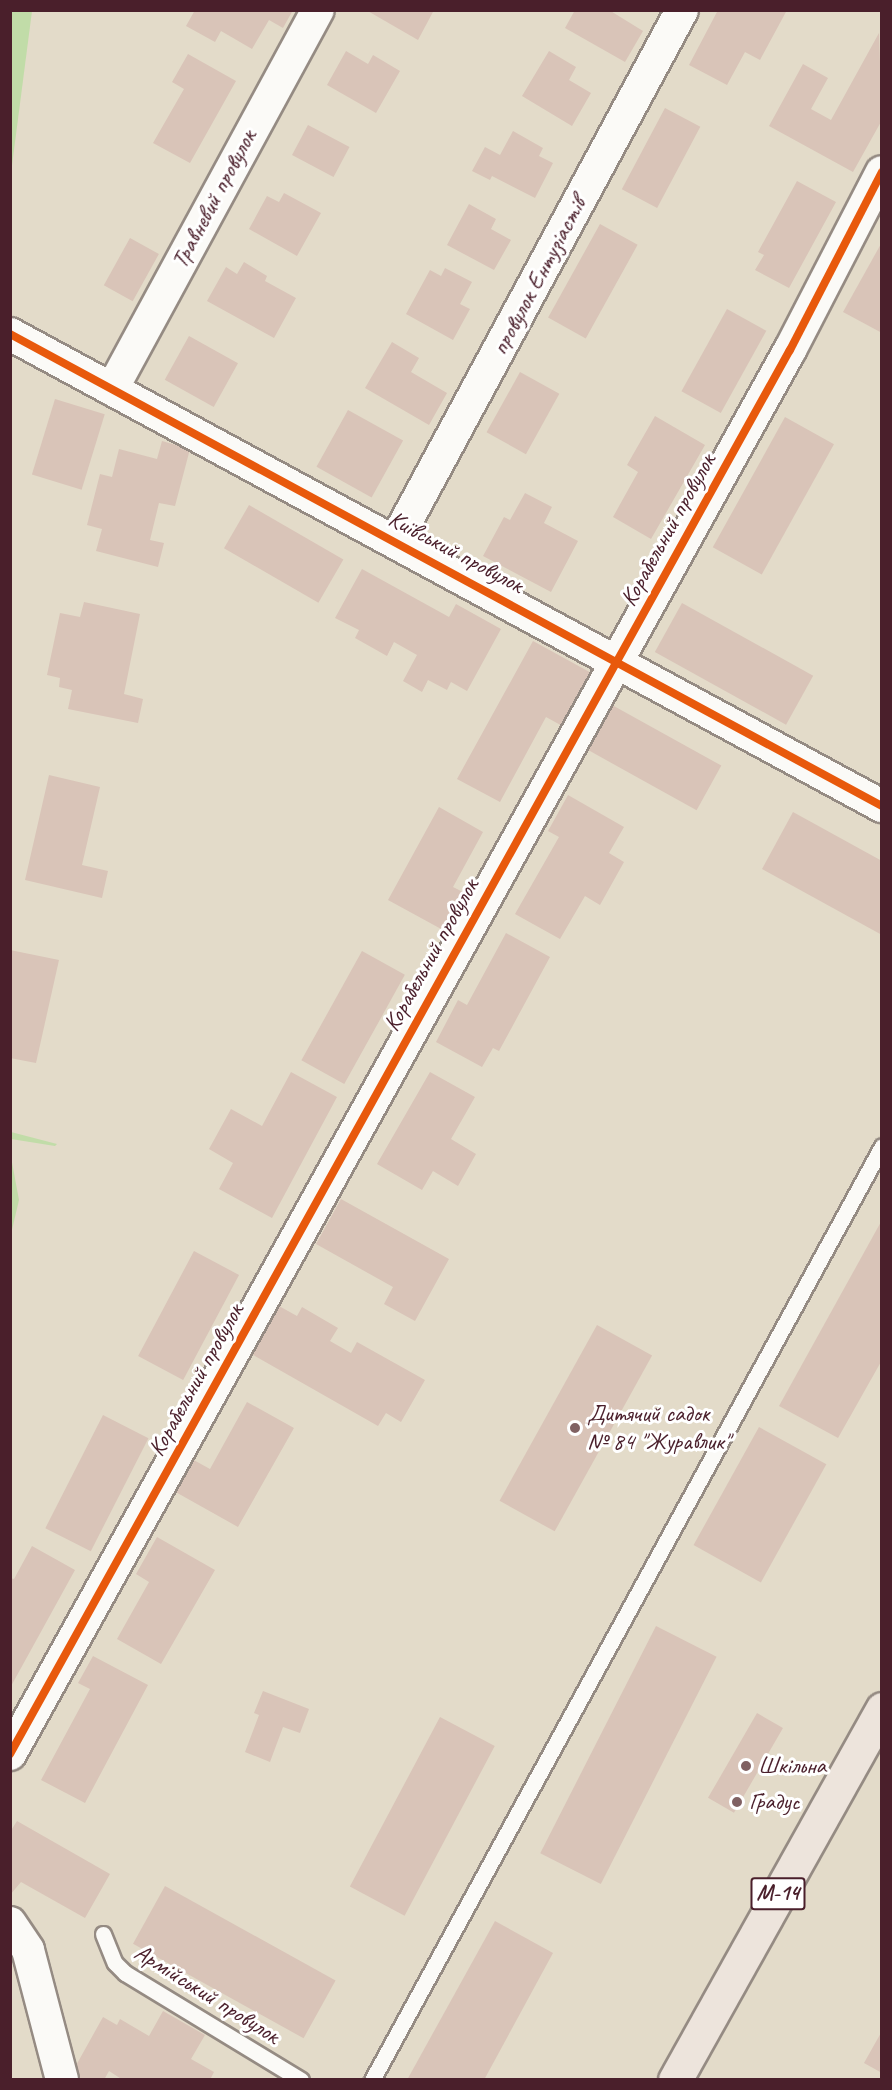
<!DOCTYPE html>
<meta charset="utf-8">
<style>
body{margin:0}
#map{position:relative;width:892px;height:2090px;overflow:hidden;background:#e3dbc9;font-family:Caveat,sans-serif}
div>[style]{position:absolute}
.green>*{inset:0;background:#c1dca8}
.building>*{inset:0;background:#d9c4b8;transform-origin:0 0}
.roads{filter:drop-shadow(2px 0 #958b83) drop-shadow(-2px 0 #958b83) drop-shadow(0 2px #958b83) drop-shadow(0 -2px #958b83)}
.lane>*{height:15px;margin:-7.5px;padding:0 7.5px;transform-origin:7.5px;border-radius:7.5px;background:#fbfaf7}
.street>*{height:32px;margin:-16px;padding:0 16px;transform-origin:16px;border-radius:16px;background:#fbfaf7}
.highway>*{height:33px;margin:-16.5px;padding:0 16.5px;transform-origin:16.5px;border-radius:16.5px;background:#ede4dc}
.cycleway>*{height:8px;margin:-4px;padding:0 4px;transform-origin:4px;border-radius:4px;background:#e8590c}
.dots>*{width:16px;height:16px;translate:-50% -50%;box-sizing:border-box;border:3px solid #fff;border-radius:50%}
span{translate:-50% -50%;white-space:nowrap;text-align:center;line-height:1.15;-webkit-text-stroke:6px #fff;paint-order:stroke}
.shield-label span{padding:2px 4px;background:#fff;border:2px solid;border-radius:4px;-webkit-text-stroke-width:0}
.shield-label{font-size:22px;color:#4a1f2b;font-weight:700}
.street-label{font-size:24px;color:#4a1f2b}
.poi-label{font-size:24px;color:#4a1f2b}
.left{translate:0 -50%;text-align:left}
.frame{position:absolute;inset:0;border:12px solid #4a1f2b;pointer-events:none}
</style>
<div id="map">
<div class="green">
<div style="clip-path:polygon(11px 10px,32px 11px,11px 173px,10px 11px)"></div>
<div style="clip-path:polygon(11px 1132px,57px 1144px,55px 1146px,11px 1139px)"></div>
<div style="clip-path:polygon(11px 1157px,19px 1200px,11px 1234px)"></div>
</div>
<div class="building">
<div style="clip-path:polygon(195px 10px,293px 10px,283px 28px,269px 20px,252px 49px,221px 31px,215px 42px,186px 26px)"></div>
<div style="clip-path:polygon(366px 10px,434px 10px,418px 40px)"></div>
<div style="clip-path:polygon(575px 10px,609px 10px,643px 31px,625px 62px,565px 28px)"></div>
<div style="clip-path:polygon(718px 10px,787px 10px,760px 60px,745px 52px,727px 85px,689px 65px)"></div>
<div style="clip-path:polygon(879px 33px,882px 120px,853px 172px,769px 126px,803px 64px,828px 78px,811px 109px,831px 120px)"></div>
<div style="clip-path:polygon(346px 51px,368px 64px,373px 55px,400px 71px,376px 113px,327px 85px)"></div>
<div style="clip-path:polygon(549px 51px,576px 67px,569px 80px,591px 93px,572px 126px,522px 96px)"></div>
<div style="clip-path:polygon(188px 54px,236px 81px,190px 163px,153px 143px,184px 89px,172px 82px)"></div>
<div style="left:665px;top:108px;width:40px;height:92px;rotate:28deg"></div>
<div style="left:308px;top:125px;width:47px;height:34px;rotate:28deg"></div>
<div style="clip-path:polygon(513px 131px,543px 148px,539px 156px,553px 163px,535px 198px,492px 176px,490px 180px,472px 171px,485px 147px,500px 155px)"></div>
<div style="clip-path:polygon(797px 181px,836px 202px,789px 288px,755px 270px,764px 255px,758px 252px)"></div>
<div style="clip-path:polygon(284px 193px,321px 213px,297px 256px,249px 229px,267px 196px,279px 202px)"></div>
<div style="clip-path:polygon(469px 204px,496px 219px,491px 229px,511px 240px,494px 270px,447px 245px)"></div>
<div style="left:600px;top:224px;width:43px;height:107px;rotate:29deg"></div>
<div style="left:130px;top:238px;width:33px;height:54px;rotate:29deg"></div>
<div style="clip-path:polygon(882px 242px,882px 333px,843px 312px)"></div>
<div style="clip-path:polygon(244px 262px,267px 276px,265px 281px,296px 298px,274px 338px,207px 301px,226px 267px,237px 274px)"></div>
<div style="clip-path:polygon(445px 268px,472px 282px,460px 304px,470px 309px,453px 340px,406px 314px,430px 270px,441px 276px)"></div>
<div style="left:727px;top:309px;width:45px;height:94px;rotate:29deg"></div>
<div style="left:189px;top:336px;width:56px;height:50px;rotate:29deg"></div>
<div style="clip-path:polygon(392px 342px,419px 358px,411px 372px,447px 393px,429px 425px,365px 388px)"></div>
<div style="left:520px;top:372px;width:45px;height:69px;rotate:29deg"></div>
<div style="left:55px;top:399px;width:52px;height:79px;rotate:17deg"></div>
<div style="left:348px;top:410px;width:63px;height:65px;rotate:29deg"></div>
<div style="clip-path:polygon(655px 416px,705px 445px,651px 539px,613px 517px,638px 472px,627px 465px)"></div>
<div style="left:785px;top:417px;width:56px;height:149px;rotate:29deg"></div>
<div style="clip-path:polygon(162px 441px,190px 449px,175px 506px,159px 503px,150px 540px,164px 543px,158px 567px,96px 551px,102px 529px,87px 525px,100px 474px,112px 477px,119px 449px,157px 459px)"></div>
<div style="clip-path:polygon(525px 493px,552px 507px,544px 523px,578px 541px,551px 592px,483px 556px,504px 517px,510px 520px)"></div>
<div style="left:249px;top:505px;width:109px;height:50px;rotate:30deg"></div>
<div style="clip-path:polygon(362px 569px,449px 617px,456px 604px,501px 629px,467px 691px,451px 682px,447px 690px,428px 680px,422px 692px,403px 681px,417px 655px,394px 642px,387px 656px,355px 638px,359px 630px,335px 618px)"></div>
<div style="clip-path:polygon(84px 602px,140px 614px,124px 694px,143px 699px,138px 723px,68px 709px,72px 690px,59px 687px,60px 678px,47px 675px,60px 613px,80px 617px)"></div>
<div style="left:682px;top:603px;width:150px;height:56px;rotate:29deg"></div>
<div style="clip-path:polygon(533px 641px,595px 675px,566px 728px,546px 717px,500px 802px,457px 779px)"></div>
<div style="left:612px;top:705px;width:125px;height:51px;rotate:29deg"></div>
<div style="clip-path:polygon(49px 775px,100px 787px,82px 865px,108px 871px,102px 898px,25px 880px)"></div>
<div style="clip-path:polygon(568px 795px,624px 827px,609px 853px,624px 862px,600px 905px,585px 896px,560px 939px,515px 914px,559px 837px,548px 831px)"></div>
<div style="clip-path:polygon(439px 807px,483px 832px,453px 887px,463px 892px,443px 930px,388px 900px)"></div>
<div style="clip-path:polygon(793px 812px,882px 861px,882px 935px,762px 869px)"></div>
<div style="clip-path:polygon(506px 933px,550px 957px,499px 1051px,493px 1048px,482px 1067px,436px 1042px,458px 1000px,467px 1005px)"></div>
<div style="clip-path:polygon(10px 950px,59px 960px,36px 1063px,10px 1058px)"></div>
<div style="left:362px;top:951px;width:49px;height:125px;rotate:29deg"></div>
<div style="clip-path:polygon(291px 1072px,337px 1097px,272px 1218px,219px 1189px,233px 1163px,209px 1149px,231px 1109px,262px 1126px)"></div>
<div style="clip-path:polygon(430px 1072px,475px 1097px,451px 1139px,476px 1154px,458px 1186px,433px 1171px,422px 1190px,377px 1164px)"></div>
<div style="clip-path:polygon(341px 1199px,449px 1259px,415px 1321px,384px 1304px,393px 1287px,316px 1244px)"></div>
<div style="clip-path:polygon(882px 1220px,882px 1360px,838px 1438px,779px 1406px)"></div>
<div style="left:194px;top:1251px;width:51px;height:119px;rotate:28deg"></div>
<div style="clip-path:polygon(279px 1306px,297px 1316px,302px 1307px,338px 1328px,330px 1341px,351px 1353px,357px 1342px,425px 1380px,401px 1422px,386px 1413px,378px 1426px,248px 1352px)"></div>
<div style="left:597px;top:1325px;width:63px;height:201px;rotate:29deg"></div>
<div style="clip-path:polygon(247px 1402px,294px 1428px,238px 1527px,172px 1490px,190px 1458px,210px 1469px)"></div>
<div style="left:103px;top:1415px;width:51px;height:127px;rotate:27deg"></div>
<div style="left:759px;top:1427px;width:77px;height:135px;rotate:29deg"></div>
<div style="clip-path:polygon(157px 1537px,215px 1570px,161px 1664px,117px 1639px,149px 1582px,136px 1574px)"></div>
<div style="clip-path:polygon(32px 1546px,75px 1570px,10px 1688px,10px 1578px,14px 1579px)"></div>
<div style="left:656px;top:1626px;width:68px;height:255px;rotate:27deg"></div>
<div style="clip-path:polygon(93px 1656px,148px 1685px,85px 1803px,41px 1780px,90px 1689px,78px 1683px)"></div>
<div style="clip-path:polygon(263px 1691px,309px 1709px,300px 1733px,283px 1727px,270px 1762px,245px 1752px,259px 1715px,254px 1713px)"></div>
<div style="left:757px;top:1713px;width:30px;height:98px;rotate:30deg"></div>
<div style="left:440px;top:1717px;width:62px;height:192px;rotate:28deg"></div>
<div style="clip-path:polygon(17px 1821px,110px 1874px,85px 1918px,21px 1882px,10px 1895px,10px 1832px)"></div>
<div style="left:165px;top:1886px;width:195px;height:66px;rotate:29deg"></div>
<div style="clip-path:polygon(495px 1921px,553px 1953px,484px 2080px,407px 2080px)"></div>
<div style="clip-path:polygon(163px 2011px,205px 2035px,191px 2059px,214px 2072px,210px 2080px,123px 2080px,109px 2071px,104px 2080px,69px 2078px,103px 2017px,117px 2025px,120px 2019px,149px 2036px)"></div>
<div style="clip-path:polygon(882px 2031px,882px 2073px,864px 2063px)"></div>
</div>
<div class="roads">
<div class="lane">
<div style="left:103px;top:1934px;width:31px;rotate:68deg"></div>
<div style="left:115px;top:1963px;width:14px;rotate:45deg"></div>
<div style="left:125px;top:1973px;width:206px;rotate:31.3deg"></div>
<div style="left:372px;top:2080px;width:1064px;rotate:-61.36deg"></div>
</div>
<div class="street">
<div style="left:10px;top:334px;width:992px;rotate:28.43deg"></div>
<div style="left:112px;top:389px;width:431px;rotate:-61.5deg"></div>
<div style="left:395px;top:542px;width:604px;rotate:-61.65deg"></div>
<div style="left:10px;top:1754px;width:1606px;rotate:-60.95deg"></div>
<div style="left:790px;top:350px;width:200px;rotate:-62.7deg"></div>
<div style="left:10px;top:1923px;width:32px;rotate:56deg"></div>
<div style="left:28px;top:1950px;width:134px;rotate:75.3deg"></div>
</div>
<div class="highway">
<div style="left:675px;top:2080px;width:425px;rotate:-60.8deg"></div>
</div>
</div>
<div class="cycleway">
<div style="left:10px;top:334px;width:992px;rotate:28.43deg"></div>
<div style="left:10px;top:1754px;width:1606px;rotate:-60.95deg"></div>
<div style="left:790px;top:350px;width:200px;rotate:-62.7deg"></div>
</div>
<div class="dots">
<div style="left:575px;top:1428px;background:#806162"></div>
<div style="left:746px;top:1766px;background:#806162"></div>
<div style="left:737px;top:1802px;background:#806162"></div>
</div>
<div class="shield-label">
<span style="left:778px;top:1894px">М-14</span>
</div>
<div class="street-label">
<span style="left:214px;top:199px;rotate:-62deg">Травневий провулок</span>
<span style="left:539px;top:276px;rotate:-62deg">провулок Ентузіастів</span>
<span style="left:668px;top:530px;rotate:-61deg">Корабельний провулок</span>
<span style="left:456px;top:552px;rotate:28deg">Київський провулок</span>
<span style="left:431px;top:955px;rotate:-61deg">Корабельний провулок</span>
<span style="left:196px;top:1380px;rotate:-61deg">Корабельний провулок</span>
<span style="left:207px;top:1994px;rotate:32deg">Армійський провулок</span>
</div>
<div class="poi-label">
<span class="left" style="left:587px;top:1428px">Дитячий садок<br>№ 84 "Журавлик"</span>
<span class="left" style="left:758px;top:1766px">Шкільна</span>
<span class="left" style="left:749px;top:1802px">Градус</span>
</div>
<div class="frame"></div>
</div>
